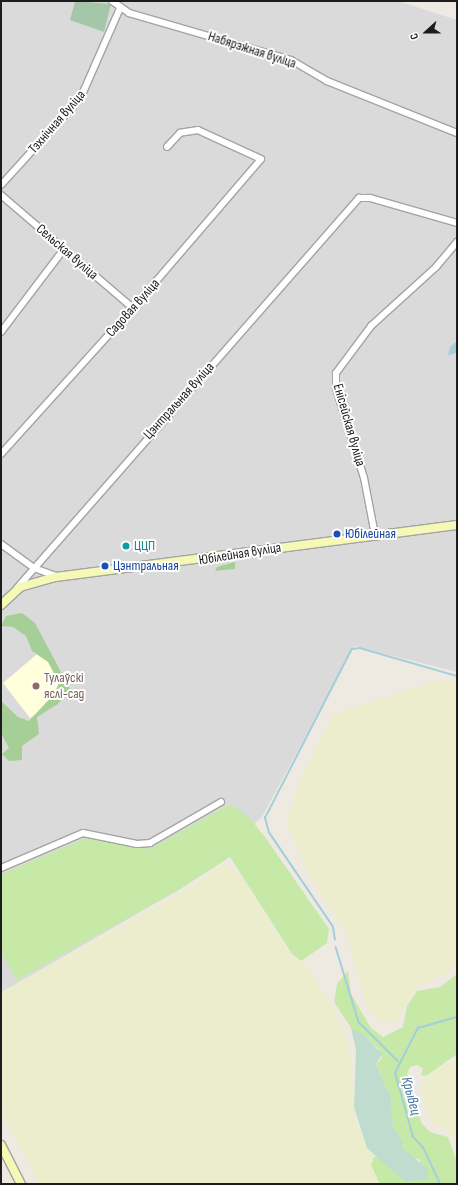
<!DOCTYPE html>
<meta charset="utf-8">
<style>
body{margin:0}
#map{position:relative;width:458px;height:1185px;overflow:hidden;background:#eeeae2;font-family:"Sofia Sans Condensed",sans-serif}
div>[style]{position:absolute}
.residential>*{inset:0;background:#dbdada}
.education>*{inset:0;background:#ffffdb}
.farmland>*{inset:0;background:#ebedcd}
.grass>*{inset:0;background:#c7e9a8}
.forest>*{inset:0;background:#a6ce97}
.wetland>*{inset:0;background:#bfdccf}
.cemetery>*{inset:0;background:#a4c7a9}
.water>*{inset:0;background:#a3cedc}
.stream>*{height:1.5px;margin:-0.75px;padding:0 0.75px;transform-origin:0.75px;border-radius:0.75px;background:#a3cedc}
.roads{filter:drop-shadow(1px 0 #a4a4a4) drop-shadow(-1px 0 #a4a4a4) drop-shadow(0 1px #a4a4a4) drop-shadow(0 -1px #a4a4a4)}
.street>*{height:6px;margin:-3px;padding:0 3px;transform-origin:3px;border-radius:3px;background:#fff}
.secondary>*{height:8px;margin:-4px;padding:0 4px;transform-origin:4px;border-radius:4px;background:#f5f9b5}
.dots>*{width:11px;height:11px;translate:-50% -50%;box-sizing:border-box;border:2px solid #fff;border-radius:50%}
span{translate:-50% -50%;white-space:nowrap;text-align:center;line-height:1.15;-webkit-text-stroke:4px #fff;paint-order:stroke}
.street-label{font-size:14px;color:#1d1d1d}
.transit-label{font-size:14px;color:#164399}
.left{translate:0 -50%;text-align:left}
.culture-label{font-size:14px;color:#0d838f}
.education-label{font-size:14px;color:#785e54}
.water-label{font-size:15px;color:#4775a4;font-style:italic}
.frame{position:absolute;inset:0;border:2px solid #1d1d1d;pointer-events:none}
.north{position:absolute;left:406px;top:12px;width:40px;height:40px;-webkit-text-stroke:3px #fff;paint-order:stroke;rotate:249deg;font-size:11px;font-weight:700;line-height:16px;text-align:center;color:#1d1d1d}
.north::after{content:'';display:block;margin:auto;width:14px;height:18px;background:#1d1d1d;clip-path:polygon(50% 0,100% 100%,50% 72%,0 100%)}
</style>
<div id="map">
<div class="residential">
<div style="clip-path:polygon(1px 1px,398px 1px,457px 20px,457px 672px,354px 646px,262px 817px,188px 884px,1px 993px)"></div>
</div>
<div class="education">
<div style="clip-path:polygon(43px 649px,70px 690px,30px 718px,3px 683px)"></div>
</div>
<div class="farmland">
<div style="clip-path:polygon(439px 680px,457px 684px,457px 967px,414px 990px,397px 1021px,386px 1022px,376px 1018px,366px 1005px,347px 936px,306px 870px,286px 822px,303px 772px,334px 714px)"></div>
<div style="clip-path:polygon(224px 864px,233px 867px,243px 879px,291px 955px,309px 969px,342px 1024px,350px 1053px,356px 1121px,386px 1184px,39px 1184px,1px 1111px,1px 992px,176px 896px)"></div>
<div style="clip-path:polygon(457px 1059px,457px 1144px,450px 1133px,432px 1123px,421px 1094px,423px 1081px,434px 1070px)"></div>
</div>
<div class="grass">
<div style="clip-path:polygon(230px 804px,249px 817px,265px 837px,329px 929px,327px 943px,301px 961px,292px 954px,230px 857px,177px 891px,17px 980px,1px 952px,1px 874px,86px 838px,149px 849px)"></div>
<div style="clip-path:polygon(348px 971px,351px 994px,371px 1028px,383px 1037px,403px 1027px,407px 1006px,417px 991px,440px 987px,457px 974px,457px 1054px,426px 1076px,421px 1075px,423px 1068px,417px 1065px,410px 1067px,407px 1074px,413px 1083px,409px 1091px,422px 1124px,430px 1132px,448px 1137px,457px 1162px,457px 1184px,380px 1184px,371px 1165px,374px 1157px,379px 1157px,404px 1181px,421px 1160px,410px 1157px,402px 1148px,402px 1140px,393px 1127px,391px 1098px,376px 1065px,382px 1058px,378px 1048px,351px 1028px,334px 1002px,337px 984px)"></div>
</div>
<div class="forest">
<div style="clip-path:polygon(235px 562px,235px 569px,215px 571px,217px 567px)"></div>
<div style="clip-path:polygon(22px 613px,35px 623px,70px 689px,58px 704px,37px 717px,39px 734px,22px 746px,22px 760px,9px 761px,2px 754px,9px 748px,1px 733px,1px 701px,18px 717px,29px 721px,54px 694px,59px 683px,48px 662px,32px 651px,26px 636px,13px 627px,1px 626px,6px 616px)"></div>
</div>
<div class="wetland">
<div style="clip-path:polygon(351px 1028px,363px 1034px,382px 1054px,376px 1065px,391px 1098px,393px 1127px,402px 1140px,402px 1148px,428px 1169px,427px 1180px,404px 1181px,367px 1148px,354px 1107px,356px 1050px)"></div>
</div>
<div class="cemetery">
<div style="clip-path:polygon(75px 1px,111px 4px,104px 32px,70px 20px)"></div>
</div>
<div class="water">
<div style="clip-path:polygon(457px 341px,457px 353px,448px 355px,450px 347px)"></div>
</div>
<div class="stream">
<div style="left:335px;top:940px;width:13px;rotate:-99deg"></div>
<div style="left:333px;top:927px;width:114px;rotate:-124.2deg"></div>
<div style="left:269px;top:833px;width:16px;rotate:-105deg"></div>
<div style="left:265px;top:818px;width:190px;rotate:-62.8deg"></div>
<div style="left:352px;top:649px;width:8px;rotate:-7deg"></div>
<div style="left:360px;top:648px;width:101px;rotate:16.1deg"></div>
<div style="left:336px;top:947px;width:78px;rotate:73deg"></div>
<div style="left:359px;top:1022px;width:55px;rotate:45deg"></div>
<div style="left:440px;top:1184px;width:40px;rotate:-115deg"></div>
<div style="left:423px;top:1148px;width:15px;rotate:-132deg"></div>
<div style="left:413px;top:1137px;width:66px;rotate:-105.7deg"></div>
<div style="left:395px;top:1073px;width:51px;rotate:-62.9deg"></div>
<div style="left:418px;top:1028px;width:41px;rotate:-15.8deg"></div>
</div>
<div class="roads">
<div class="street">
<div style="left:112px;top:1px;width:21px;rotate:35deg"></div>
<div style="left:129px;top:13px;width:169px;rotate:16.2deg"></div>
<div style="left:291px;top:60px;width:42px;rotate:30.3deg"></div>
<div style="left:327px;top:81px;width:140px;rotate:21.8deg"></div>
<div style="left:1px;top:185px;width:119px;rotate:-47.7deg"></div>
<div style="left:81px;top:97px;width:97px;rotate:-66.3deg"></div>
<div style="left:1px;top:195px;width:174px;rotate:40.6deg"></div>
<div style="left:1px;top:332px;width:104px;rotate:-52.8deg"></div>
<div style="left:1px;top:454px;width:197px;rotate:-47.9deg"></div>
<div style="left:133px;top:308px;width:196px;rotate:-49.3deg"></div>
<div style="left:261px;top:159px;width:69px;rotate:-155.3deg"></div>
<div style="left:198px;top:130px;width:18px;rotate:171deg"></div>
<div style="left:180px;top:133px;width:19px;rotate:133deg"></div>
<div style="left:375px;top:535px;width:58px;rotate:-100.9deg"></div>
<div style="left:364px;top:478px;width:94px;rotate:-107.3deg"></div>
<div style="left:336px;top:388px;width:15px;rotate:-90deg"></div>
<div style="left:336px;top:373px;width:59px;rotate:-53.3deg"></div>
<div style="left:371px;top:326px;width:88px;rotate:-42.2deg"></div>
<div style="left:436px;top:267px;width:33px;rotate:-50deg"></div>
<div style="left:1px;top:544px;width:41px;rotate:36deg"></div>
<div style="left:34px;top:568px;width:23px;rotate:20deg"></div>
<div style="left:17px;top:588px;width:519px;rotate:-48.75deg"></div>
<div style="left:359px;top:198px;width:11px"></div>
<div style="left:370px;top:198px;width:91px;rotate:16deg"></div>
<div style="left:1px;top:868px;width:89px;rotate:-23.1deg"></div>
<div style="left:83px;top:833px;width:55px;rotate:11.5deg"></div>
<div style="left:137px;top:844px;width:13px;rotate:-4deg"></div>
<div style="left:150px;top:843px;width:82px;rotate:-30deg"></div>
</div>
<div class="secondary">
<div style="left:1px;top:605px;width:26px;rotate:-43deg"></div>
<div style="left:20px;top:587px;width:37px;rotate:-16deg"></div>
<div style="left:56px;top:577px;width:404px;rotate:-7.4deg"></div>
<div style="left:1px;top:1145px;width:44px;rotate:62.9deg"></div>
</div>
</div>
<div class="dots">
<div style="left:337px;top:534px;background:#1a4fb4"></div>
<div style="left:126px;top:546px;background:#0f9aa8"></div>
<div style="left:105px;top:566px;background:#1a4fb4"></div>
<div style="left:36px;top:686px;background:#8d6e63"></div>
</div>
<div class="street-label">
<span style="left:252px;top:50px;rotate:18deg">Набярэжная вуліца</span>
<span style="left:57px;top:122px;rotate:-49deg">Тэхнічная вуліца</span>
<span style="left:67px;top:252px;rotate:41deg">Сельская вуліца</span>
<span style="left:133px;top:308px;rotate:-48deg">Садовая вуліца</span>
<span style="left:179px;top:401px;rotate:-48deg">Цэнтральная вуліца</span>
<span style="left:349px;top:425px;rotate:74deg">Енісейская вуліца</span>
<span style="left:240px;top:554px;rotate:-9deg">Юбілейная вуліца</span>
</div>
<div class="transit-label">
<span class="left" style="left:345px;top:534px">Юбілейная</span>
<span class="left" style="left:113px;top:566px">Цэнтральная</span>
</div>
<div class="culture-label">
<span class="left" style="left:134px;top:546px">ЦЦП</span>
</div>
<div class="education-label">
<span class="left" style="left:44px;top:686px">Тулаўскі<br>яслі-сад</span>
</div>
<div class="water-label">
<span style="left:411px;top:1096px;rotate:75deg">Крывец</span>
</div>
<div class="frame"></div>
<div class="north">С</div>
</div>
